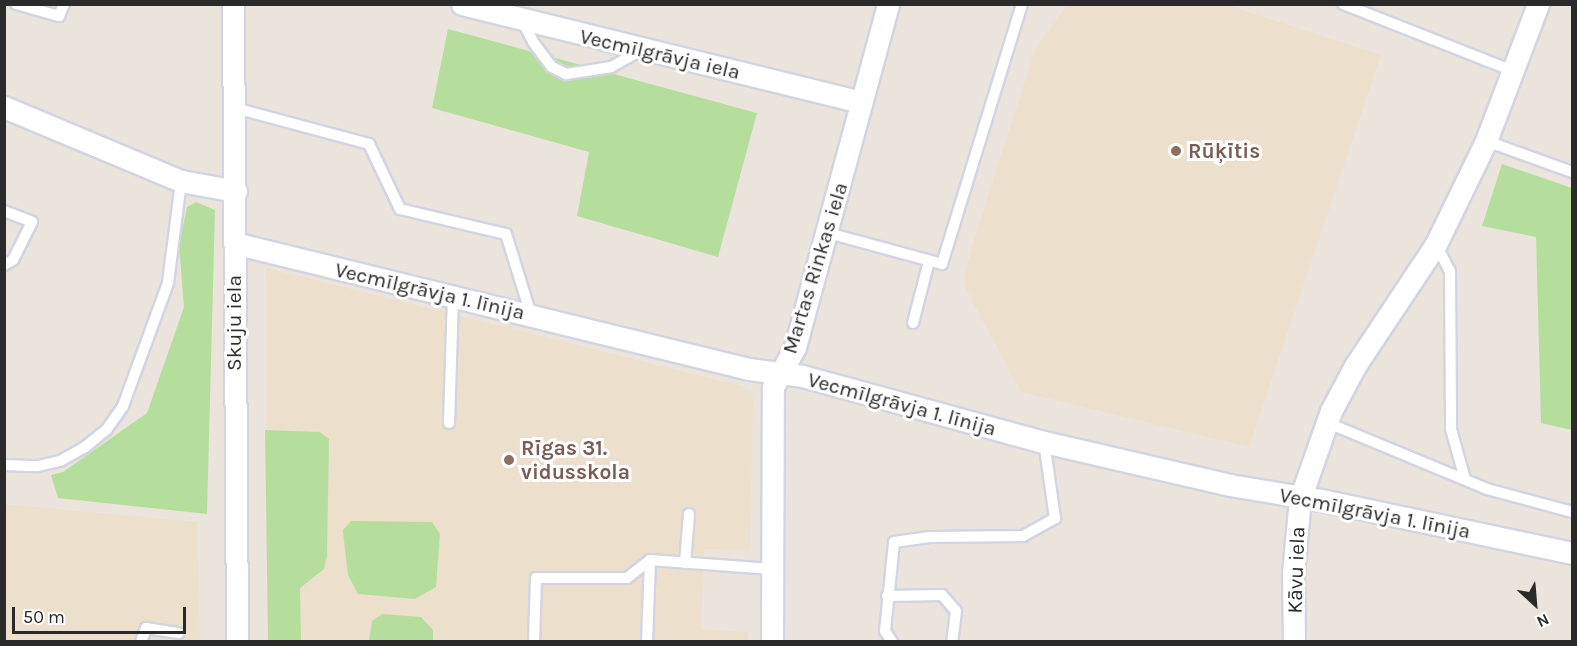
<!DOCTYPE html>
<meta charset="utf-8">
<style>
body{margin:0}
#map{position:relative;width:1577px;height:646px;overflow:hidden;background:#ebe4dc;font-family:Karla,sans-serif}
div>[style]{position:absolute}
.education>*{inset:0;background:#ece0cd}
.green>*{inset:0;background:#b5de9c}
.roads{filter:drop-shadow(2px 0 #d2d5e1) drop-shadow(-2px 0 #d2d5e1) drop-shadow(0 2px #d2d5e1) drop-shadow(0 -2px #d2d5e1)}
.service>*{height:10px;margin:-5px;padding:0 5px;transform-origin:5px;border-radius:5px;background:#fff}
.minor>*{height:21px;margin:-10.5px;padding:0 10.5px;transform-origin:10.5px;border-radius:10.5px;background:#fff}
.dots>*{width:16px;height:16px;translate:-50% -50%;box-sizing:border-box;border:3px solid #fff;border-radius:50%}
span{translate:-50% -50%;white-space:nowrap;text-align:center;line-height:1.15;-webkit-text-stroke:6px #fff;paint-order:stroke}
.street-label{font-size:21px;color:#2a2a2a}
.education-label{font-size:21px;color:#785e54;font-weight:700}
.left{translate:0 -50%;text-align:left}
.frame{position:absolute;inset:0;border:6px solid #2a2a2a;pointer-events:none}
.north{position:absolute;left:1505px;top:574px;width:60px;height:60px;-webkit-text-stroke:4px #fff;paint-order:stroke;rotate:154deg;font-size:16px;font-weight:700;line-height:24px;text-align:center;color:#2a2a2a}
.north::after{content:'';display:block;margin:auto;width:21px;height:27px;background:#2a2a2a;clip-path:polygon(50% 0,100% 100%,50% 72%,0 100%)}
.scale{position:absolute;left:12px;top:607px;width:174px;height:27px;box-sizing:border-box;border:3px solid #2a2a2a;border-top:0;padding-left:8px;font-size:18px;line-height:21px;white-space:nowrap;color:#2a2a2a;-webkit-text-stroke:4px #fff;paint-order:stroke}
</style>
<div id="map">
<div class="education">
<div style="clip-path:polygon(1067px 5px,1227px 5px,1381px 55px,1249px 447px,1021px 392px,967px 291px,964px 277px,972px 246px,1035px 50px)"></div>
<div style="clip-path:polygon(266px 268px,742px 386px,753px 395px,750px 550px,704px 549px,701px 629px,748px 632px,748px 641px,268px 641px)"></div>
<div style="clip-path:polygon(4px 504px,197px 522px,200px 641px,5px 641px)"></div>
</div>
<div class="green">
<div style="clip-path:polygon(448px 29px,757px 113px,718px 257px,577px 216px,589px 152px,432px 108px)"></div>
<div style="clip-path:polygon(1502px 164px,1572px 188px,1572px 430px,1541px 423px,1536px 237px,1482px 226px)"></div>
<div style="clip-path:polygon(196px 202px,215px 210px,207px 514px,58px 498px,51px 475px,63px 472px,147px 413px,184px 307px,179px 245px,187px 207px)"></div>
<div style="clip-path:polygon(265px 430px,320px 432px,329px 439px,327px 556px,324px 569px,300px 588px,301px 641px,268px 641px)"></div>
<div style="clip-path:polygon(351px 521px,432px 522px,440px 534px,436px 587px,415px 599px,358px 594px,348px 575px,344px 541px,343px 530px)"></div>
<div style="clip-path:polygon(382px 614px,421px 617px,433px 630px,433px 641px,369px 641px,372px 621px)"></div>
</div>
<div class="roads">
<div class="service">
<div style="left:16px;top:4px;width:45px;rotate:15.6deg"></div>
<div style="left:59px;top:16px;width:13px;rotate:-67deg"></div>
<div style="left:1343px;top:4px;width:183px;rotate:21.5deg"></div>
<div style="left:523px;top:22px;width:22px;rotate:63deg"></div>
<div style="left:533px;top:42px;width:31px;rotate:53deg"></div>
<div style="left:552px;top:67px;width:16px;rotate:27deg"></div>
<div style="left:566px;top:74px;width:46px;rotate:-8.8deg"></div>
<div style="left:611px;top:67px;width:37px;rotate:-29deg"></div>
<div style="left:235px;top:108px;width:139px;rotate:15deg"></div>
<div style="left:369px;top:144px;width:72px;rotate:64.5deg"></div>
<div style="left:400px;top:209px;width:109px;rotate:13.3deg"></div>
<div style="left:506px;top:234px;width:85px;rotate:72.8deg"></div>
<div style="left:1486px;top:141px;width:91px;rotate:19.8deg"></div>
<div style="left:4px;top:211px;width:30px;rotate:21deg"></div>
<div style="left:32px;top:222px;width:42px;rotate:116.6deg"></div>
<div style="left:13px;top:260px;width:10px;rotate:151deg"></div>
<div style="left:828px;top:233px;width:118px;rotate:15.2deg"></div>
<div style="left:942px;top:264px;width:272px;rotate:-72.9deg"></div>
<div style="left:1436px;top:244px;width:30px;rotate:63deg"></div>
<div style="left:1450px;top:271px;width:158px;rotate:89.6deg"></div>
<div style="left:1451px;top:429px;width:52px;rotate:74.4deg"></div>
<div style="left:913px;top:323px;width:64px;rotate:-75.5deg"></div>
<div style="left:449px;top:423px;width:126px;rotate:-88.2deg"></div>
<div style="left:1328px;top:423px;width:172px;rotate:22.5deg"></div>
<div style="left:1487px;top:489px;width:88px;rotate:15.1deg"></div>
<div style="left:4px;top:465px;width:34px;rotate:2deg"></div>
<div style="left:38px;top:466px;width:23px;rotate:-13deg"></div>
<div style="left:60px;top:461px;width:29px;rotate:-29deg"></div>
<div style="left:85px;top:447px;width:28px;rotate:-39deg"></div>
<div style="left:107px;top:429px;width:28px;rotate:-55deg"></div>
<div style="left:123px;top:406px;width:131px;rotate:-69.9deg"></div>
<div style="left:168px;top:283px;width:103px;rotate:-82.7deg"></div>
<div style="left:685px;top:563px;width:49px;rotate:-85.3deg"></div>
<div style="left:887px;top:596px;width:55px;rotate:-1deg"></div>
<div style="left:942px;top:595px;width:21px;rotate:49deg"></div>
<div style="left:956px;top:611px;width:31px;rotate:97deg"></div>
<div style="left:141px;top:642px;width:15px;rotate:-70deg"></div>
<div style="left:146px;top:628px;width:33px;rotate:9deg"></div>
<div style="left:534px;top:642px;width:64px;rotate:-88.2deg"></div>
<div style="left:536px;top:578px;width:91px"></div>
<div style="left:627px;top:578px;width:29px;rotate:-38deg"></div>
<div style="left:650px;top:560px;width:122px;rotate:4.2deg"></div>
<div style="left:647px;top:642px;width:82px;rotate:-87.9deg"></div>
<div style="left:892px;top:642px;width:13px;rotate:-122deg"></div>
<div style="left:885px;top:631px;width:89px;rotate:-84.2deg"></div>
<div style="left:894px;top:542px;width:36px;rotate:-8deg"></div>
<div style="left:930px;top:537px;width:93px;rotate:-0.6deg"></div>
<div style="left:1023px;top:536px;width:37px;rotate:-29deg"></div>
<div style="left:1055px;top:518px;width:77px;rotate:-98.2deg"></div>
</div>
<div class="minor">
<div style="left:233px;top:4px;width:638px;rotate:89.64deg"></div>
<div style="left:462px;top:4px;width:410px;rotate:13.8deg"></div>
<div style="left:4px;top:107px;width:192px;rotate:22.7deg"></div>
<div style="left:181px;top:181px;width:56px;rotate:10.3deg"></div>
<div style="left:234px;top:243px;width:530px;rotate:13.75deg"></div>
<div style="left:749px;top:369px;width:53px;rotate:7.5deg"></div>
<div style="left:802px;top:376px;width:251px;rotate:15.3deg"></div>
<div style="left:1044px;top:442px;width:191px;rotate:13deg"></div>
<div style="left:1230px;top:485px;width:92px;rotate:9.4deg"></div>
<div style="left:1321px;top:500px;width:257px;rotate:11.9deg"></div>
<div style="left:772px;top:642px;width:255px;rotate:-89.8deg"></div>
<div style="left:773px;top:387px;width:46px;rotate:-61.2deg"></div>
<div style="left:795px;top:347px;width:355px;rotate:-74.8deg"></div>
<div style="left:1294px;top:642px;width:69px;rotate:-90.8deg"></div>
<div style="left:1293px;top:573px;width:74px;rotate:-84.6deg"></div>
<div style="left:1300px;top:499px;width:93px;rotate:-70.6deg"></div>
<div style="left:1331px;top:411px;width:51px;rotate:-61.9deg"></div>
<div style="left:1355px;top:366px;width:146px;rotate:-56.4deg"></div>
<div style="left:1436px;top:244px;width:114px;rotate:-64.1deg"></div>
<div style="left:1486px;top:141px;width:147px;rotate:-69.2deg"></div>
</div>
</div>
<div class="dots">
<div style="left:1176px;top:151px;background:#8d6e63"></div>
<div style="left:509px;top:460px;background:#8d6e63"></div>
</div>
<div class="street-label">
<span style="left:660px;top:54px;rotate:13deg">Vecmīlgrāvja iela</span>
<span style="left:815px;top:268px;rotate:-73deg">Martas Rinkas iela</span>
<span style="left:430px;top:291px;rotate:13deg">Vecmīlgrāvja 1. līnija</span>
<span style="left:234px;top:323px;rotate:-90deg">Skuju iela</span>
<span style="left:902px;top:404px;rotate:15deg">Vecmīlgrāvja 1. līnija</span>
<span style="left:1375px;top:513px;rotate:11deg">Vecmīlgrāvja 1. līnija</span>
<span style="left:1296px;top:570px;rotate:-88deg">Kāvu iela</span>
</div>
<div class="education-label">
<span class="left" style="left:1188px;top:151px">Rūķītis</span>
<span class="left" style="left:521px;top:460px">Rīgas 31.<br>vidusskola</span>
</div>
<div class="frame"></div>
<div class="north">N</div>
<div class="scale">50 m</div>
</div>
